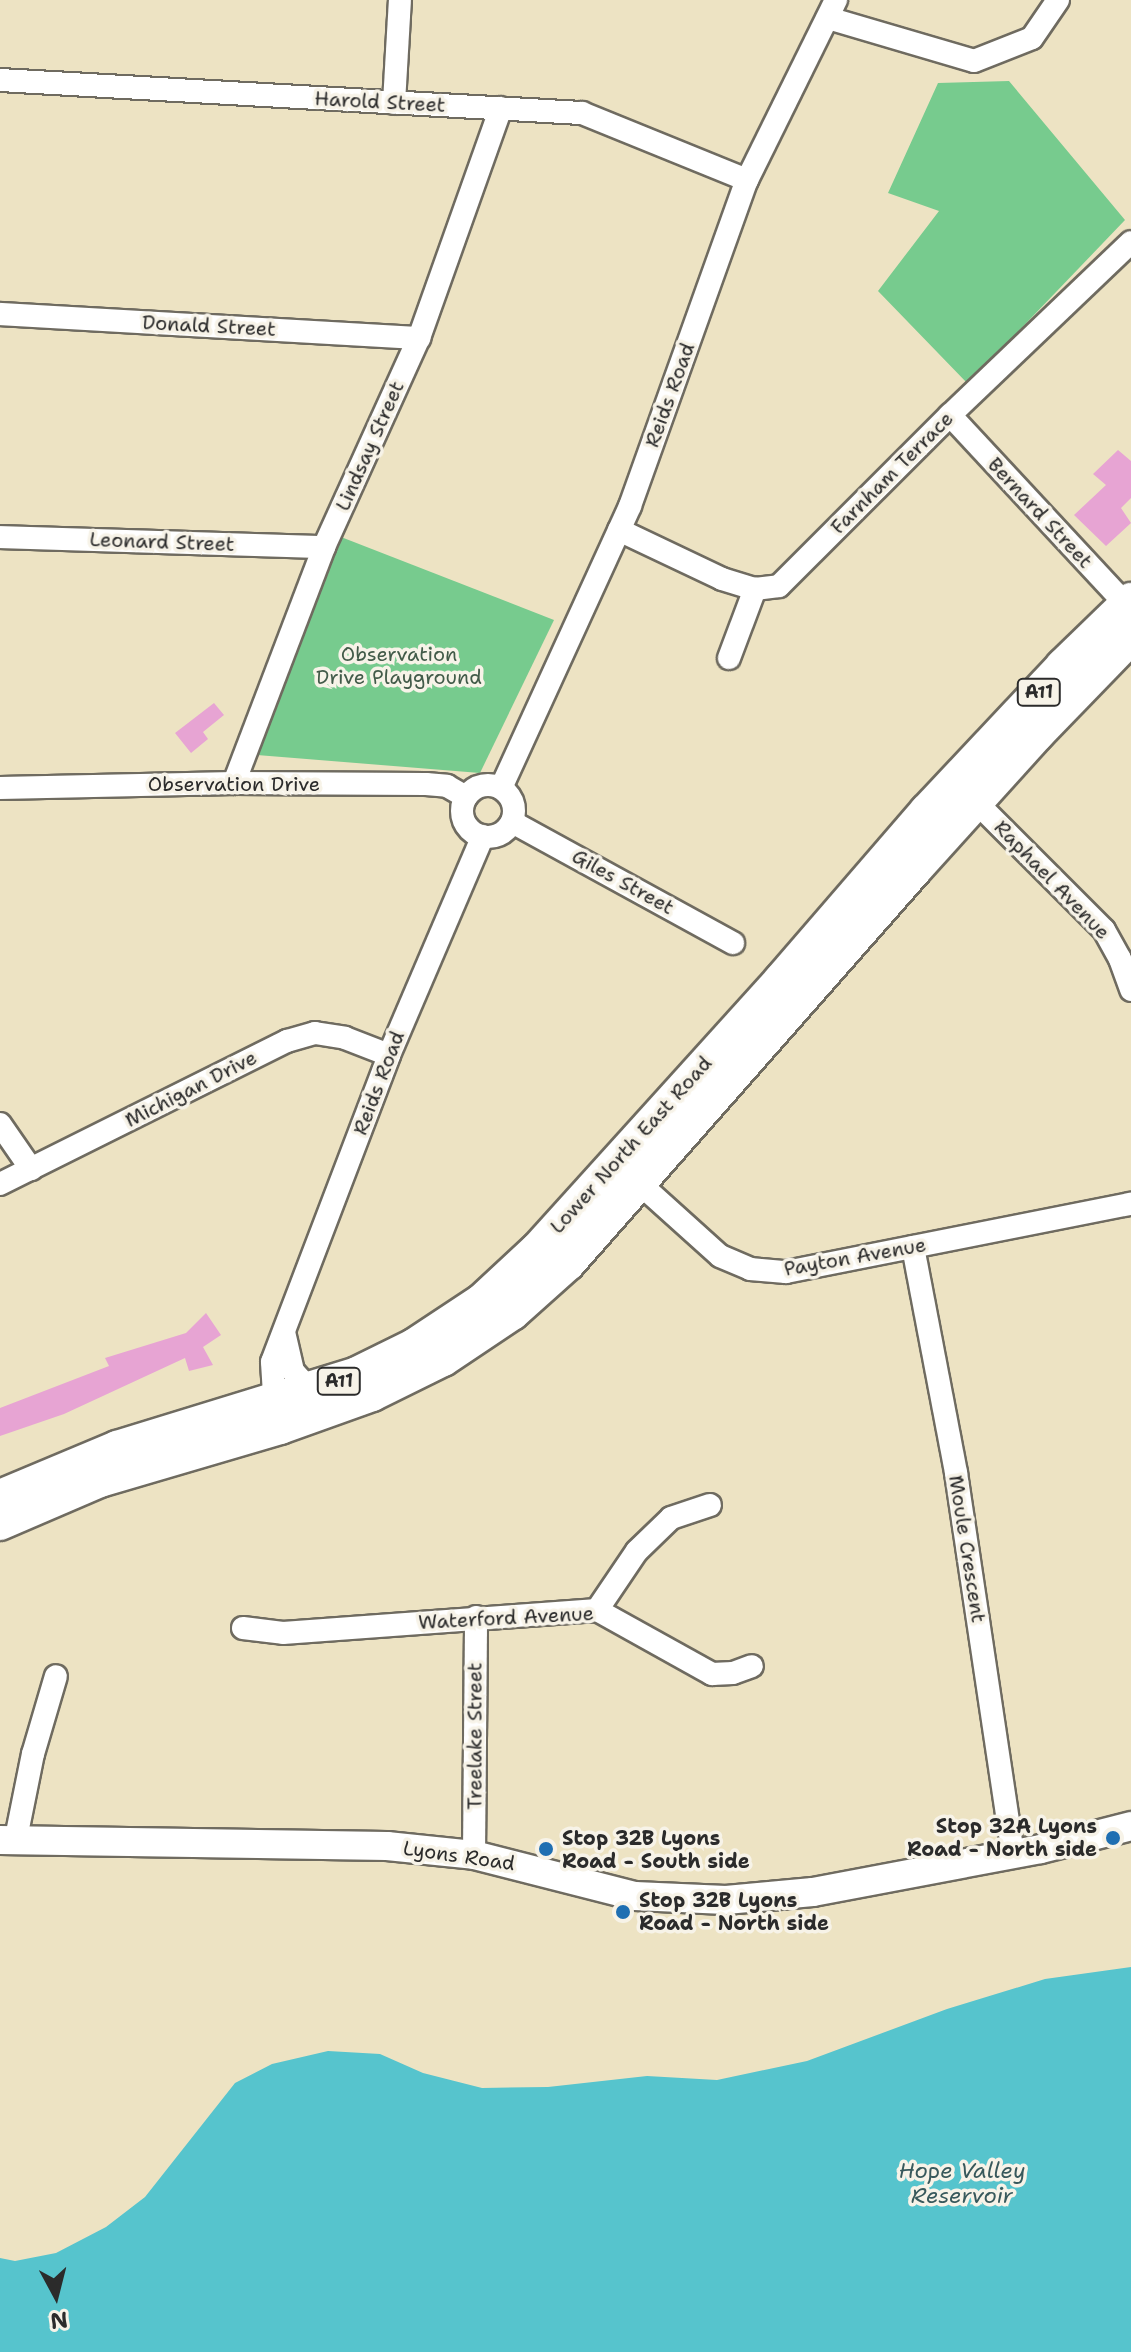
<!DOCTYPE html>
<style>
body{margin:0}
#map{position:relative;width:1131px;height:2352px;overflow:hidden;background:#ede3c3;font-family:"Shantell Sans",sans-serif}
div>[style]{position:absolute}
.green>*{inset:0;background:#77cb8e}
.water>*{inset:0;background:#56c4cd}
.building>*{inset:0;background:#e7a4d3}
.roads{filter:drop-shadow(2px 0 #6f6b60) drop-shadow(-2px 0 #6f6b60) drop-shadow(0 2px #6f6b60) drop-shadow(0 -2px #6f6b60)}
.minor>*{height:22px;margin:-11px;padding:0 11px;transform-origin:11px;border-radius:11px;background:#fff}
.minor>.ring{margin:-11px;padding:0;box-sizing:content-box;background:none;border:22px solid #fff;border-radius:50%}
.tertiary>*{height:28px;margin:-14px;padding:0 14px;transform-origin:14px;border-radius:14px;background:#fff}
.primary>*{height:34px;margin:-17px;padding:0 17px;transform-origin:17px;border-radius:17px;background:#fff}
.dots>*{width:22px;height:22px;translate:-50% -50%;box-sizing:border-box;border:4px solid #f7f3e8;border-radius:50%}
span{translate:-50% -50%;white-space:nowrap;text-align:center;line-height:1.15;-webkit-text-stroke:7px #f7f3e8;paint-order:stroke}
.shield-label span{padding:2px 6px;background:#f7f3e8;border:2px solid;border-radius:6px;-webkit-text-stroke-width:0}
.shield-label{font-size:18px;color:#2b2b2b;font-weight:700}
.street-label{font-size:20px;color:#2b2b2b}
.park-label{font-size:20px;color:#425b49}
.poi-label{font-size:20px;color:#2b2b2b;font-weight:700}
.right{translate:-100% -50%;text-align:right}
.left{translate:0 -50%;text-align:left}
.water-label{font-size:22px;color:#38595c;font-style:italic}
.north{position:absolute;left:16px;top:2256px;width:80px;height:80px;-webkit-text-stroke:6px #f7f3e8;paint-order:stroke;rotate:173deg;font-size:22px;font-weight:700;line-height:32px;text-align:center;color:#2b2b2b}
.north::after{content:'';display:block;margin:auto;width:28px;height:36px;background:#2b2b2b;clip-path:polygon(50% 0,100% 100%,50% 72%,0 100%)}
</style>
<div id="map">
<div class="green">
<div style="clip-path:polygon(1009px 81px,1125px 220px,968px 384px,878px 291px,939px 211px,888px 193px,938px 83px)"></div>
<div style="clip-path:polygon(341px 537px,554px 620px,480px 773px,257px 755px)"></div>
</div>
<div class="water">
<div style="clip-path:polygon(1131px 1967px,1131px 2352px,0 2352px,0 2258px,15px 2261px,56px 2253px,106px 2227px,145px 2197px,235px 2083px,272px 2064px,328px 2051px,380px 2054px,423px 2073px,482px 2088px,548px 2087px,647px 2076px,717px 2080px,807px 2061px,947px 2009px,1045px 1979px)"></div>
</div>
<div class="building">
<div style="clip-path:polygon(1118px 450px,1131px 461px,1131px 498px,1121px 508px,1131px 523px,1106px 546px,1074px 515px,1106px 485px,1093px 474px)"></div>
<div style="clip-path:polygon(214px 703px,224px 715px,203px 732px,208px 739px,191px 753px,175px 733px)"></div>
<div style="clip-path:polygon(206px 1313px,221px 1335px,203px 1347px,213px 1365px,189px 1371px,185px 1358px,64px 1414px,0 1436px,0 1408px,109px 1366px,105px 1358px,186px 1333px)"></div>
</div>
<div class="roads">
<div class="minor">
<div style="left:828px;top:18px;width:152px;rotate:16.4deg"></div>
<div style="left:974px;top:61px;width:62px;rotate:-21.6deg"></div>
<div style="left:1032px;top:38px;width:46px;rotate:-55.6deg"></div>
<div style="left:0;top:80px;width:583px;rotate:3.25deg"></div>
<div style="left:582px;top:113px;width:178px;rotate:22.1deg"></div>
<div style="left:394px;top:103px;width:103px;rotate:-86.7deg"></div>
<div style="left:0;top:314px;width:420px;rotate:3.3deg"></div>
<div style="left:950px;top:415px;width:266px;rotate:47.1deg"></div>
<div style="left:619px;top:530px;width:114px;rotate:25.4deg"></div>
<div style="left:722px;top:579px;width:34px;rotate:17deg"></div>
<div style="left:755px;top:589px;width:24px;rotate:-7deg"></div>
<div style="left:779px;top:586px;width:242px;rotate:-45deg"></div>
<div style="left:950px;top:415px;width:250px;rotate:-43.7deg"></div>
<div style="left:0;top:537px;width:324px;rotate:1.8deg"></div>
<div style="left:729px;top:658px;width:74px;rotate:-69.4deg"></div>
<div style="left:234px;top:783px;width:253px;rotate:-69.1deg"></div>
<div style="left:324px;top:547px;width:230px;rotate:-65.6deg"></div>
<div style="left:419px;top:338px;width:244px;rotate:-70.4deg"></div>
<div class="ring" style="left:462px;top:785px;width:30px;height:30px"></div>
<div style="left:0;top:788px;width:234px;rotate:-1.2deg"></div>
<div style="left:234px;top:783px;width:192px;rotate:0.3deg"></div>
<div style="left:426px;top:784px;width:21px;rotate:5deg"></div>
<div style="left:447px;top:786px;width:22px;rotate:30deg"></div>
<div style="left:501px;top:788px;width:310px;rotate:-65.4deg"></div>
<div style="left:630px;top:506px;width:346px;rotate:-70.3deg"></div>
<div style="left:747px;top:180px;width:201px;rotate:-63.7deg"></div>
<div style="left:968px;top:794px;width:192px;rotate:45deg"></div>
<div style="left:1104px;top:930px;width:33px;rotate:61deg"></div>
<div style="left:1120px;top:959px;width:33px;rotate:70deg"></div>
<div style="left:512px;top:822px;width:252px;rotate:28.7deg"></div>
<div style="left:0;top:1124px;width:55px;rotate:55.4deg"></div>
<div style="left:629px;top:1174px;width:122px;rotate:42deg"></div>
<div style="left:720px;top:1256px;width:33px;rotate:23deg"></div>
<div style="left:750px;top:1269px;width:36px;rotate:5deg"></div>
<div style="left:786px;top:1272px;width:352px;rotate:-11.2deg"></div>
<div style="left:0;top:1184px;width:321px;rotate:-26.5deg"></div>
<div style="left:287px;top:1041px;width:29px;rotate:-16deg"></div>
<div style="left:315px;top:1033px;width:30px;rotate:9deg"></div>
<div style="left:345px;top:1038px;width:47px;rotate:21.1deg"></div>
<div style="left:913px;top:1247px;width:230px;rotate:79.2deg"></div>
<div style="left:956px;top:1473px;width:384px;rotate:81.5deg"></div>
<div style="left:284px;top:1332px;width:40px;rotate:77deg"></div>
<div style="left:293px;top:1371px;width:27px;rotate:48deg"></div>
<div style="left:275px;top:1410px;width:48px;rotate:-93.6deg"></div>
<div style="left:272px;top:1362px;width:329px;rotate:-69.1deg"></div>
<div style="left:389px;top:1055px;width:238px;rotate:-66.8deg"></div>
<div style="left:597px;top:1610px;width:71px;rotate:-55.9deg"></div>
<div style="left:637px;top:1551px;width:47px;rotate:-44.1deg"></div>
<div style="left:671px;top:1518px;width:41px;rotate:-18.4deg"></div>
<div style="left:243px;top:1628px;width:40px;rotate:7.1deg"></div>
<div style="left:283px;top:1633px;width:315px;rotate:-4.2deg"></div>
<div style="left:597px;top:1610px;width:132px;rotate:29.1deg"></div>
<div style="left:712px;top:1674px;width:21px;rotate:-3deg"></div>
<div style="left:733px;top:1673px;width:20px;rotate:-20deg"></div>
<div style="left:16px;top:1838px;width:86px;rotate:-78.6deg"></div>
<div style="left:33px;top:1754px;width:81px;rotate:-73.6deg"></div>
<div style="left:474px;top:1855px;width:238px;rotate:-89.5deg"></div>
</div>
<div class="tertiary">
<div style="left:0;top:1840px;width:387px;rotate:0.9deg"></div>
<div style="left:387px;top:1846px;width:87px;rotate:5.9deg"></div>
<div style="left:474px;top:1855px;width:166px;rotate:14.3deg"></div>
<div style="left:635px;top:1896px;width:91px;rotate:2.5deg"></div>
<div style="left:726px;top:1900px;width:87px;rotate:-5.3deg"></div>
<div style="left:813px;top:1892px;width:232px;rotate:-10.7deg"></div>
<div style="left:1041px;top:1849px;width:93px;rotate:-14.3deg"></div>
</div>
<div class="primary">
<div style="left:0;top:1497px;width:127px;rotate:-22.7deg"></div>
<div style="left:117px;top:1448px;width:251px;rotate:-17.1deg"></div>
<div style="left:357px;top:1374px;width:64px;rotate:-26.2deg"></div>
<div style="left:414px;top:1346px;width:82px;rotate:-33.5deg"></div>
<div style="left:482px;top:1301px;width:76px;rotate:-42.9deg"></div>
<div style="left:538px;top:1249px;width:363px;rotate:-47.9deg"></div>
<div style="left:781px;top:980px;width:223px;rotate:-49.2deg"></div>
<div style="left:927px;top:811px;width:199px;rotate:-46.8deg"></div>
<div style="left:1063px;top:666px;width:95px;rotate:-44.1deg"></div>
<div style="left:0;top:1523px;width:109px;rotate:-23.3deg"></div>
<div style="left:100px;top:1480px;width:188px;rotate:-16.4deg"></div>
<div style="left:280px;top:1427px;width:98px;rotate:-19.7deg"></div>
<div style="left:372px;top:1394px;width:79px;rotate:-26.2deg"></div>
<div style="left:443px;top:1359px;width:83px;rotate:-33.7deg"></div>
<div style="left:512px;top:1313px;width:75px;rotate:-41.8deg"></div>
<div style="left:568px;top:1263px;width:525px;rotate:-48.63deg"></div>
<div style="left:915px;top:869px;width:182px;rotate:-47.9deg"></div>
<div style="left:1037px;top:734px;width:135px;rotate:-45.9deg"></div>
</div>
</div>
<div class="dots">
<div style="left:1113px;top:1838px;background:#1f6fb2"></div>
<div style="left:546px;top:1849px;background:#1f6fb2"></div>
<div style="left:623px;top:1912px;background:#1f6fb2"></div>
</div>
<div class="shield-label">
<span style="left:1039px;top:692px">A11</span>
<span style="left:339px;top:1381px">A11</span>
</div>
<div class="street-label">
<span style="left:380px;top:102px;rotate:3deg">Harold Street</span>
<span style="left:209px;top:326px;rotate:3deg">Donald Street</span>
<span style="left:670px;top:395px;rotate:-70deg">Reids Road</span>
<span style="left:370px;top:446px;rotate:-66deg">Lindsay Street</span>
<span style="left:892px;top:473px;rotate:-45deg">Farnham Terrace</span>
<span style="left:1040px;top:513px;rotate:47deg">Bernard Street</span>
<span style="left:162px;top:542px;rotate:2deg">Leonard Street</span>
<span style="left:234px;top:784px">Observation Drive</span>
<span style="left:1052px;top:880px;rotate:46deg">Raphael Avenue</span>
<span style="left:623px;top:882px;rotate:29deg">Giles Street</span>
<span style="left:379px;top:1083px;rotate:-69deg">Reids Road</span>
<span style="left:191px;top:1089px;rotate:-27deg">Michigan Drive</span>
<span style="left:631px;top:1145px;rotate:-48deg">Lower North East Road</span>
<span style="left:855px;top:1257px;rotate:-10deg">Payton Avenue</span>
<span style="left:967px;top:1549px;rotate:81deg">Moule Crescent</span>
<span style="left:506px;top:1618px;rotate:-3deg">Waterford Avenue</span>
<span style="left:475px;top:1736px;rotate:-90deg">Treelake Street</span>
<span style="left:459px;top:1856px;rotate:8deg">Lyons Road</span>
</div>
<div class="park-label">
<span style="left:399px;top:666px">Observation<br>Drive Playground</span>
</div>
<div class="poi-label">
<span class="right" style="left:1097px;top:1838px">Stop 32A Lyons<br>Road - North side</span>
<span class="left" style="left:562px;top:1850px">Stop 32B Lyons<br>Road - South side</span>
<span class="left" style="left:639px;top:1912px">Stop 32B Lyons<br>Road - North side</span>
</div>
<div class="water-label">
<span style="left:962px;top:2183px">Hope Valley<br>Reservoir</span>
</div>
<div class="north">N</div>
</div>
